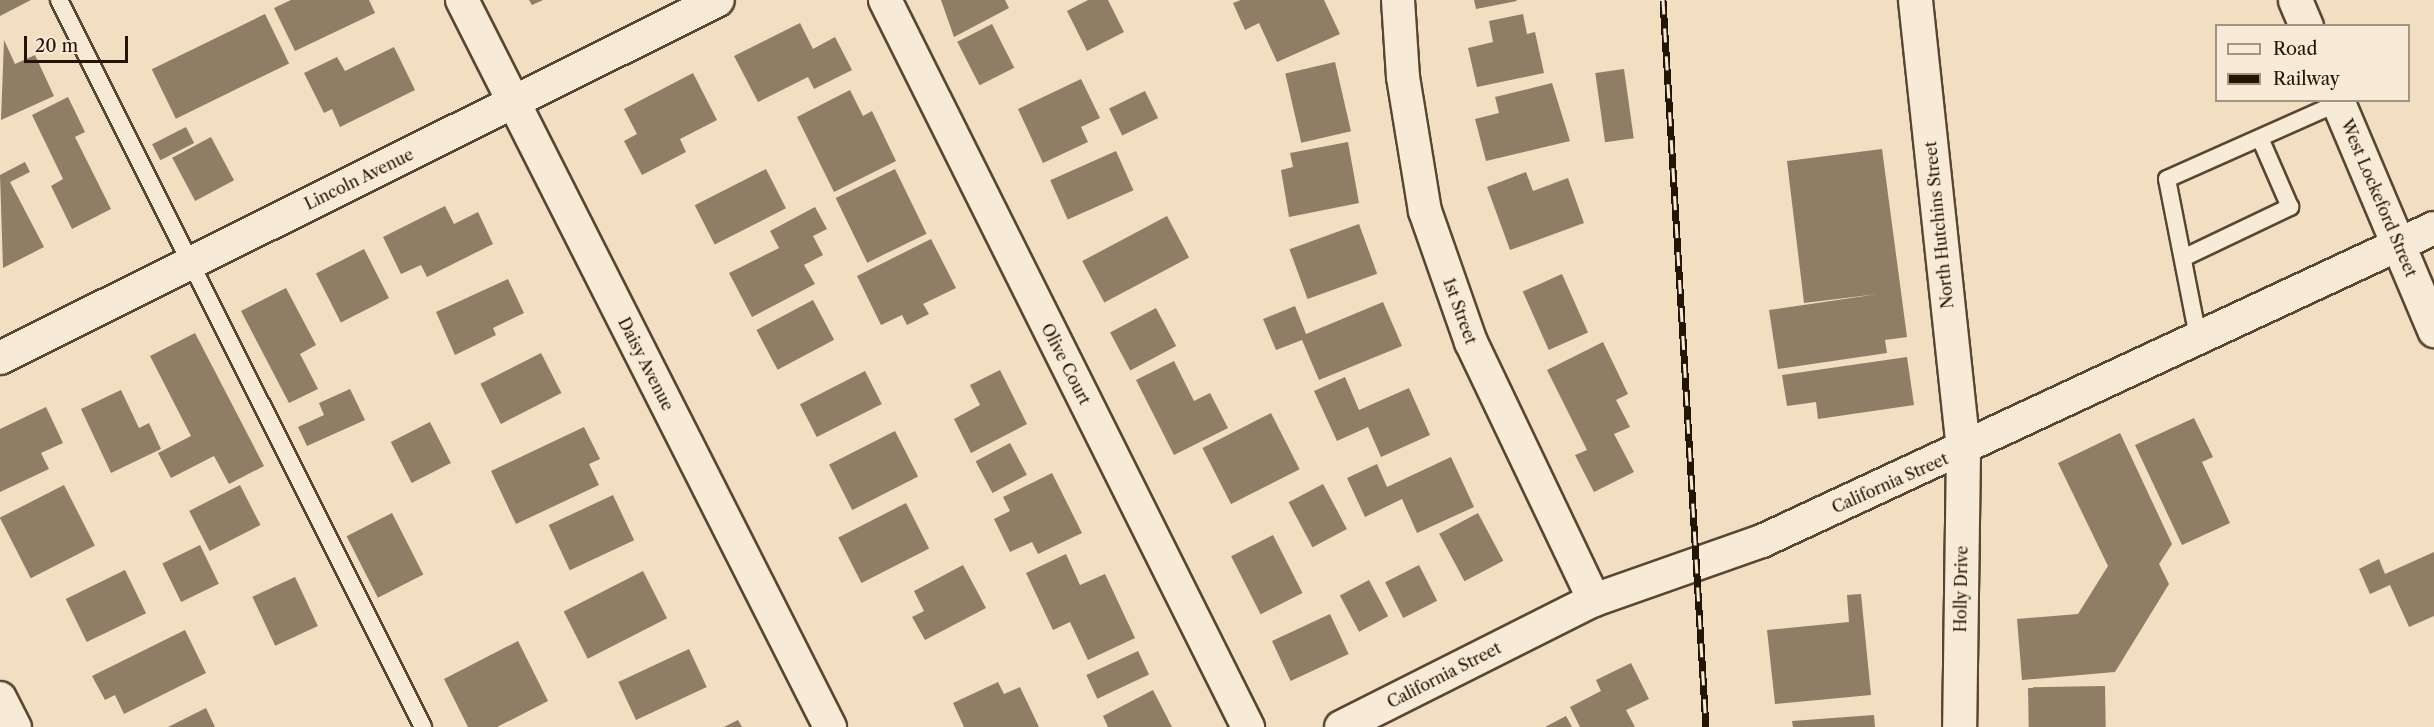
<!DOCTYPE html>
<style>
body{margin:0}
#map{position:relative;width:2434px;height:727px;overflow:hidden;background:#f2dec1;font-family:"Libre Caslon Text",serif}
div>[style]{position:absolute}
.building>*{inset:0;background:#8f7d66;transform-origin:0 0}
.roads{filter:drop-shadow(2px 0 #584632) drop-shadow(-2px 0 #584632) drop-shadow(0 2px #584632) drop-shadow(0 -2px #584632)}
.service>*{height:16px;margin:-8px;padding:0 8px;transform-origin:8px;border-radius:8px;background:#f7ead7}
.minor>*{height:32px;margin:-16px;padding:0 16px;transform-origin:16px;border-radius:16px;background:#f7ead7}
.tertiary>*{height:33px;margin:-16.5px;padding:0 16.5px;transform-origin:16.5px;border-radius:16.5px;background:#f7ead7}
.rail>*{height:7px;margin-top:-3.5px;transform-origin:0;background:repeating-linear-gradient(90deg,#f7ead7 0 14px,#241403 0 28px);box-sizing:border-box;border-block:2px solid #241403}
span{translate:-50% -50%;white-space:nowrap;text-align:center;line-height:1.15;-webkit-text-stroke:4.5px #f7ead7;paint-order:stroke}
.street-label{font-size:16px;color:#241403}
.legend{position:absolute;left:2215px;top:24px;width:195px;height:78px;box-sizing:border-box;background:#f7ead7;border:2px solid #a39482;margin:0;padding:8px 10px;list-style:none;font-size:18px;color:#241403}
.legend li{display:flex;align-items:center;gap:12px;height:30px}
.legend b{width:30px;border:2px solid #a39482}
.scale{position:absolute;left:24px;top:36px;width:104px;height:27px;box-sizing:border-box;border:3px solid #241403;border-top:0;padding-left:8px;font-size:18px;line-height:21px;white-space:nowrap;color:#241403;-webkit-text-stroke:4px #f7ead7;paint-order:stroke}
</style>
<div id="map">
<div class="building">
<div style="clip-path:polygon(0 0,31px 0,0 16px)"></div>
<div style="clip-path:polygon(291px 0,369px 0,375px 13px,295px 51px,274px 8px)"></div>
<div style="clip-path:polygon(529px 0,543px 0,532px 5px)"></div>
<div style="clip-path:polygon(941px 0,1005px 0,1009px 8px,954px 37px)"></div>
<div style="clip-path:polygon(1088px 0,1108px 0,1124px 32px,1087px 51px,1067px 11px)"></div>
<div style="clip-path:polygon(1241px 0,1324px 0,1340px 34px,1277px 62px,1259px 23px,1245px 30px,1233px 3px)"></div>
<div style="clip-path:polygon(1474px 0,1516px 0,1517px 1px,1476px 9px)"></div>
<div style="left:265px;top:14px;width:55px;height:126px;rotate:64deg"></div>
<div style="clip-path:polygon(1523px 14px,1527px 34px,1535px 32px,1544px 73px,1477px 87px,1468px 48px,1493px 42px,1489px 21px)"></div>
<div style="clip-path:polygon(800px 23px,813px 49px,835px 37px,852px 70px,814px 89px,808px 77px,758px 102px,734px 56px)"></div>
<div style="left:992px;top:24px;width:49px;height:39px;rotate:63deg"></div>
<div style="clip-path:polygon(4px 40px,15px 64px,35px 55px,54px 96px,1px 120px)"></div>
<div style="clip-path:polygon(394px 47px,415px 90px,340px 127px,332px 109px,324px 113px,304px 73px,337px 57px,345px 71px)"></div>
<div style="left:1335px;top:62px;width:71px;height:51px;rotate:77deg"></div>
<div style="left:1624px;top:69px;width:70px;height:29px;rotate:82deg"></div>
<div style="clip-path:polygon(693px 73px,717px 120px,680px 139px,686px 152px,642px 175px,624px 141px,637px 134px,624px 109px)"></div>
<div style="clip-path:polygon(1081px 79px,1100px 118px,1081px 127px,1088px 142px,1043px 163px,1018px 109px)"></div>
<div style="clip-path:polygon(1552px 83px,1570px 141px,1486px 161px,1475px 119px,1499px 113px,1495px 97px)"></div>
<div style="clip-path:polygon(850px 90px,863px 116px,872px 111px,896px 161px,834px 192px,797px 117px)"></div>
<div style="left:1145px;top:91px;width:30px;height:40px;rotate:64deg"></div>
<div style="clip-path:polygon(68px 97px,85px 132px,75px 137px,111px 209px,72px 229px,51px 186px,63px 179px,32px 115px)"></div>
<div style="left:186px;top:127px;width:18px;height:38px;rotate:63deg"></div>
<div style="left:211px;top:137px;width:49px;height:44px;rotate:62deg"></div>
<div style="clip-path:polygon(1348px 142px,1359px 203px,1289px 217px,1281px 170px,1293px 167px,1290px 153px)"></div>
<div style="clip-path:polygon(1882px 149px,1907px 337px,1885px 340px,1887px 353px,1778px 369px,1769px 310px,1878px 294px,1804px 303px,1787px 161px)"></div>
<div style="left:1116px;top:151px;width:43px;height:72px;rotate:66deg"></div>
<div style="clip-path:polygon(25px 162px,30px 172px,10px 182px,44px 247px,3px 268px,0 175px)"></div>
<div style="left:766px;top:169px;width:44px;height:80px;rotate:63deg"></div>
<div style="left:895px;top:169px;width:72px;height:66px;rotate:64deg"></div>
<div style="clip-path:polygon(1526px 172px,1533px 191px,1568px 178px,1584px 223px,1510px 250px,1487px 187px)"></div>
<div style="clip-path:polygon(445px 206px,454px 224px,478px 212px,493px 244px,427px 277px,421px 265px,401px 274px,383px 237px)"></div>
<div style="clip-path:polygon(815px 207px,827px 229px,813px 236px,823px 255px,804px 265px,815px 284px,752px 317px,729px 273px,779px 248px,770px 231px)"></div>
<div style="left:1167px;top:216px;width:47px;height:96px;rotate:62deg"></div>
<div style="left:1359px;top:224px;width:53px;height:74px;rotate:70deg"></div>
<div style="clip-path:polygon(931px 239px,956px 288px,923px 304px,929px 314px,907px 325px,902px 315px,881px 325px,857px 276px)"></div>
<div style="left:364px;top:249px;width:55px;height:54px;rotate:63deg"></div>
<div style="left:1562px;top:274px;width:64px;height:43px;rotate:66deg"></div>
<div style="clip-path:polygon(508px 279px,524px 313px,493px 328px,496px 335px,455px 355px,436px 312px)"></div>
<div style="clip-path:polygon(286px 288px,316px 345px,300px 354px,318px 389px,289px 403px,241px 311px)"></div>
<div style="left:813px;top:300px;width:45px;height:64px;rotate:62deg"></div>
<div style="clip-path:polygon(1383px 302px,1402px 346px,1319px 380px,1302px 340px,1276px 350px,1263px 319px,1295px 306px,1306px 334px)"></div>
<div style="left:1156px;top:308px;width:43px;height:52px;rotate:62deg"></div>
<div style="clip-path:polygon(195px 333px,264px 466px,229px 484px,214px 456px,171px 478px,158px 453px,191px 436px,150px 356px)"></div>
<div style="clip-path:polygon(1603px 342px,1628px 394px,1616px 400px,1630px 427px,1614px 434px,1634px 472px,1594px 492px,1575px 455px,1587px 450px,1547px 370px)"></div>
<div style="left:541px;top:353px;width:45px;height:68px;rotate:63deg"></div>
<div style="clip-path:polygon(1907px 357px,1914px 405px,1818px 419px,1816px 402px,1787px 406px,1782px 375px)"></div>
<div style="clip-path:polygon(1174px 361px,1194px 401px,1210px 393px,1228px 428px,1174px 455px,1136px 380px)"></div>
<div style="clip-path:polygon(1000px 370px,1027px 424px,971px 453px,954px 419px,980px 405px,970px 385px)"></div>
<div style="left:865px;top:371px;width:37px;height:73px;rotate:63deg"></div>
<div style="clip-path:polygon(1345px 377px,1359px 410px,1409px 388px,1430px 435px,1381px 457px,1368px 427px,1337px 441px,1314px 391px)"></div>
<div style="clip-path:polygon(350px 389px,365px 420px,307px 446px,298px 427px,324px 415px,319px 403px)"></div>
<div style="clip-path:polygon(121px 390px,139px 428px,149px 423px,161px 449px,111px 473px,81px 409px)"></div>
<div style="clip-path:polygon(46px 407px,63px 443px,41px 453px,49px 469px,0 492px,0 429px)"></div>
<div style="left:1271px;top:413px;width:63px;height:77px;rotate:63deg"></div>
<div style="clip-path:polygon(2194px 418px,2213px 457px,2202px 462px,2230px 523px,2182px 545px,2135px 445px)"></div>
<div style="left:430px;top:422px;width:46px;height:44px;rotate:63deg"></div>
<div style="clip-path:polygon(584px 427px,600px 459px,589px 464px,599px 485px,516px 524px,491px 471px)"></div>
<div style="left:895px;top:431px;width:51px;height:74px;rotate:63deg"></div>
<div style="clip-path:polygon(2120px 433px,2172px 544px,2159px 564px,2169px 584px,2115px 672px,2022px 680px,2017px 619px,2078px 614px,2108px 566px,2058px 463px)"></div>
<div style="left:1010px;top:443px;width:36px;height:39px;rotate:62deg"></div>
<div style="clip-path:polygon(1451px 457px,1474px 507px,1417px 533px,1402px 499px,1365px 517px,1347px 478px,1377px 464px,1387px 487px)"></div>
<div style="clip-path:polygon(1052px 473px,1082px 533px,1038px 554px,1032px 542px,1010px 552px,994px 519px,1010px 511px,1003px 497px)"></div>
<div style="left:1323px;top:484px;width:51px;height:39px;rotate:62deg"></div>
<div style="left:64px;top:485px;width:68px;height:72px;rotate:63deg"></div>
<div style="left:240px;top:485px;width:45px;height:57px;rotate:63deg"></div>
<div style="left:613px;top:495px;width:50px;height:71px;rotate:65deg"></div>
<div style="left:906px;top:503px;width:51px;height:76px;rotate:63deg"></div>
<div style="left:392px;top:513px;width:69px;height:51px;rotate:63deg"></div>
<div style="left:1478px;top:513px;width:54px;height:44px;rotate:62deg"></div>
<div style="left:1273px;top:535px;width:65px;height:47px;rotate:63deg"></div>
<div style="left:200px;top:545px;width:43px;height:42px;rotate:64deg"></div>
<div style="clip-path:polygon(2434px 552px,2434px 616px,2409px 627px,2390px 585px,2370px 594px,2359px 569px,2379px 559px,2385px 574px)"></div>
<div style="clip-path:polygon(1066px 554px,1080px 585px,1105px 574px,1135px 638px,1088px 660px,1070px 622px,1053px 630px,1026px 573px)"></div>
<div style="clip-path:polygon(963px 565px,986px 608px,925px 640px,912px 617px,924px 611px,914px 591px)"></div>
<div style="left:1419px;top:565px;width:40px;height:38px;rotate:63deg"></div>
<div style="left:125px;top:570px;width:48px;height:66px;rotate:64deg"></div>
<div style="left:643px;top:571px;width:53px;height:89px;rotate:63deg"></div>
<div style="left:295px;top:577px;width:54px;height:47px;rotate:65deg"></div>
<div style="left:1369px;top:580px;width:41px;height:33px;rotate:62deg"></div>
<div style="clip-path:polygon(1861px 594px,1871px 695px,1775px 704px,1767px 630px,1849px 622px,1847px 595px)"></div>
<div style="left:1330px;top:614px;width:44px;height:64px;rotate:65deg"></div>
<div style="clip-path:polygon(185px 630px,206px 673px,124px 714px,115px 695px,105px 700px,92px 676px)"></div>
<div style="clip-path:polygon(518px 641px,548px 701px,497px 727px,468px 727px,444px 679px)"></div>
<div style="left:689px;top:649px;width:42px;height:78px;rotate:65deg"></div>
<div style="left:1138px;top:651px;width:26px;height:57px;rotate:65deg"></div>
<div style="clip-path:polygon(1631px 663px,1649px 699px,1626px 710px,1635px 727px,1580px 727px,1570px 707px,1601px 691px,1596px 680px)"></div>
<div style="clip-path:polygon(998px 682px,1004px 694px,1020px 687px,1039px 727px,964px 727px,953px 703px)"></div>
<div style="left:2105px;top:686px;width:41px;height:77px;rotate:89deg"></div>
<div style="clip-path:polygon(1153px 690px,1172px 727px,1108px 727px,1103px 716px)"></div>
<div style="clip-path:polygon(206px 708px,215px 727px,168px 727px)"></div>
<div style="clip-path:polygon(1874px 715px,1875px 727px,1793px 727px,1792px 721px)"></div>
<div style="clip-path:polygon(1566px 716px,1572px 727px,1545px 727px)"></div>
<div style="clip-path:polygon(738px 720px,742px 727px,724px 727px)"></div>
</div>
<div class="roads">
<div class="service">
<div style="left:59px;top:0;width:813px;rotate:63.4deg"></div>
<div style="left:2183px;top:258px;width:119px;rotate:-25.5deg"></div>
<div style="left:2290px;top:207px;width:75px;rotate:-113.5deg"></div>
<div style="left:2198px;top:337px;width:161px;rotate:-101.1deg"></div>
<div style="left:2167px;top:179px;width:187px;rotate:-24deg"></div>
</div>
<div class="minor">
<div style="left:462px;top:0;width:815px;rotate:63.15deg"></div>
<div style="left:885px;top:0;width:813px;rotate:63.47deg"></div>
<div style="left:1398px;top:0;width:77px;rotate:86.3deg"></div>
<div style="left:1403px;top:77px;width:136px;rotate:80.7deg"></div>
<div style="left:1425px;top:211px;width:139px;rotate:70.7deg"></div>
<div style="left:1471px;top:342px;width:286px;rotate:64.5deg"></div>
<div style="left:0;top:358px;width:802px;rotate:-26.5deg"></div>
<div style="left:0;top:698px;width:33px;rotate:63deg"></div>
<div style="left:1341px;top:727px;width:283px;rotate:-26.7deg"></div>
<div style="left:1594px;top:600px;width:178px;rotate:-19.4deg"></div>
<div style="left:1762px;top:541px;width:741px;rotate:-24.97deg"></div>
</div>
<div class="tertiary">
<div style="left:1915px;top:0;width:453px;rotate:83.9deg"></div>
<div style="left:1963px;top:450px;width:277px;rotate:90.8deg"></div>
<div style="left:2295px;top:0;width:28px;rotate:67deg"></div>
<div style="left:2337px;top:100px;width:250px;rotate:67.1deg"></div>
</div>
</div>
<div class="rail">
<div style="left:1663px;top:0;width:728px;rotate:86.62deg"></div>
</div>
<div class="street-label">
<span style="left:359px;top:179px;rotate:-26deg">Lincoln Avenue</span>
<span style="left:2379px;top:198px;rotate:67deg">West Lockeford Street</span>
<span style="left:1939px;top:225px;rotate:-96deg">North Hutchins Street</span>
<span style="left:1460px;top:311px;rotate:70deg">1st Street</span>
<span style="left:646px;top:364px;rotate:63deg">Daisy Avenue</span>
<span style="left:1066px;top:364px;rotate:63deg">Olive Court</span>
<span style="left:1890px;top:483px;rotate:-24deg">California Street</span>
<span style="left:1961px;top:589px;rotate:-89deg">Holly Drive</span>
<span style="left:1444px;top:675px;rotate:-27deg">California Street</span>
</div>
<ul class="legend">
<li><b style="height:8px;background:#f7ead7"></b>Road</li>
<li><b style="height:8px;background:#241403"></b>Railway</li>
</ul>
<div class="scale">20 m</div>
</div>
